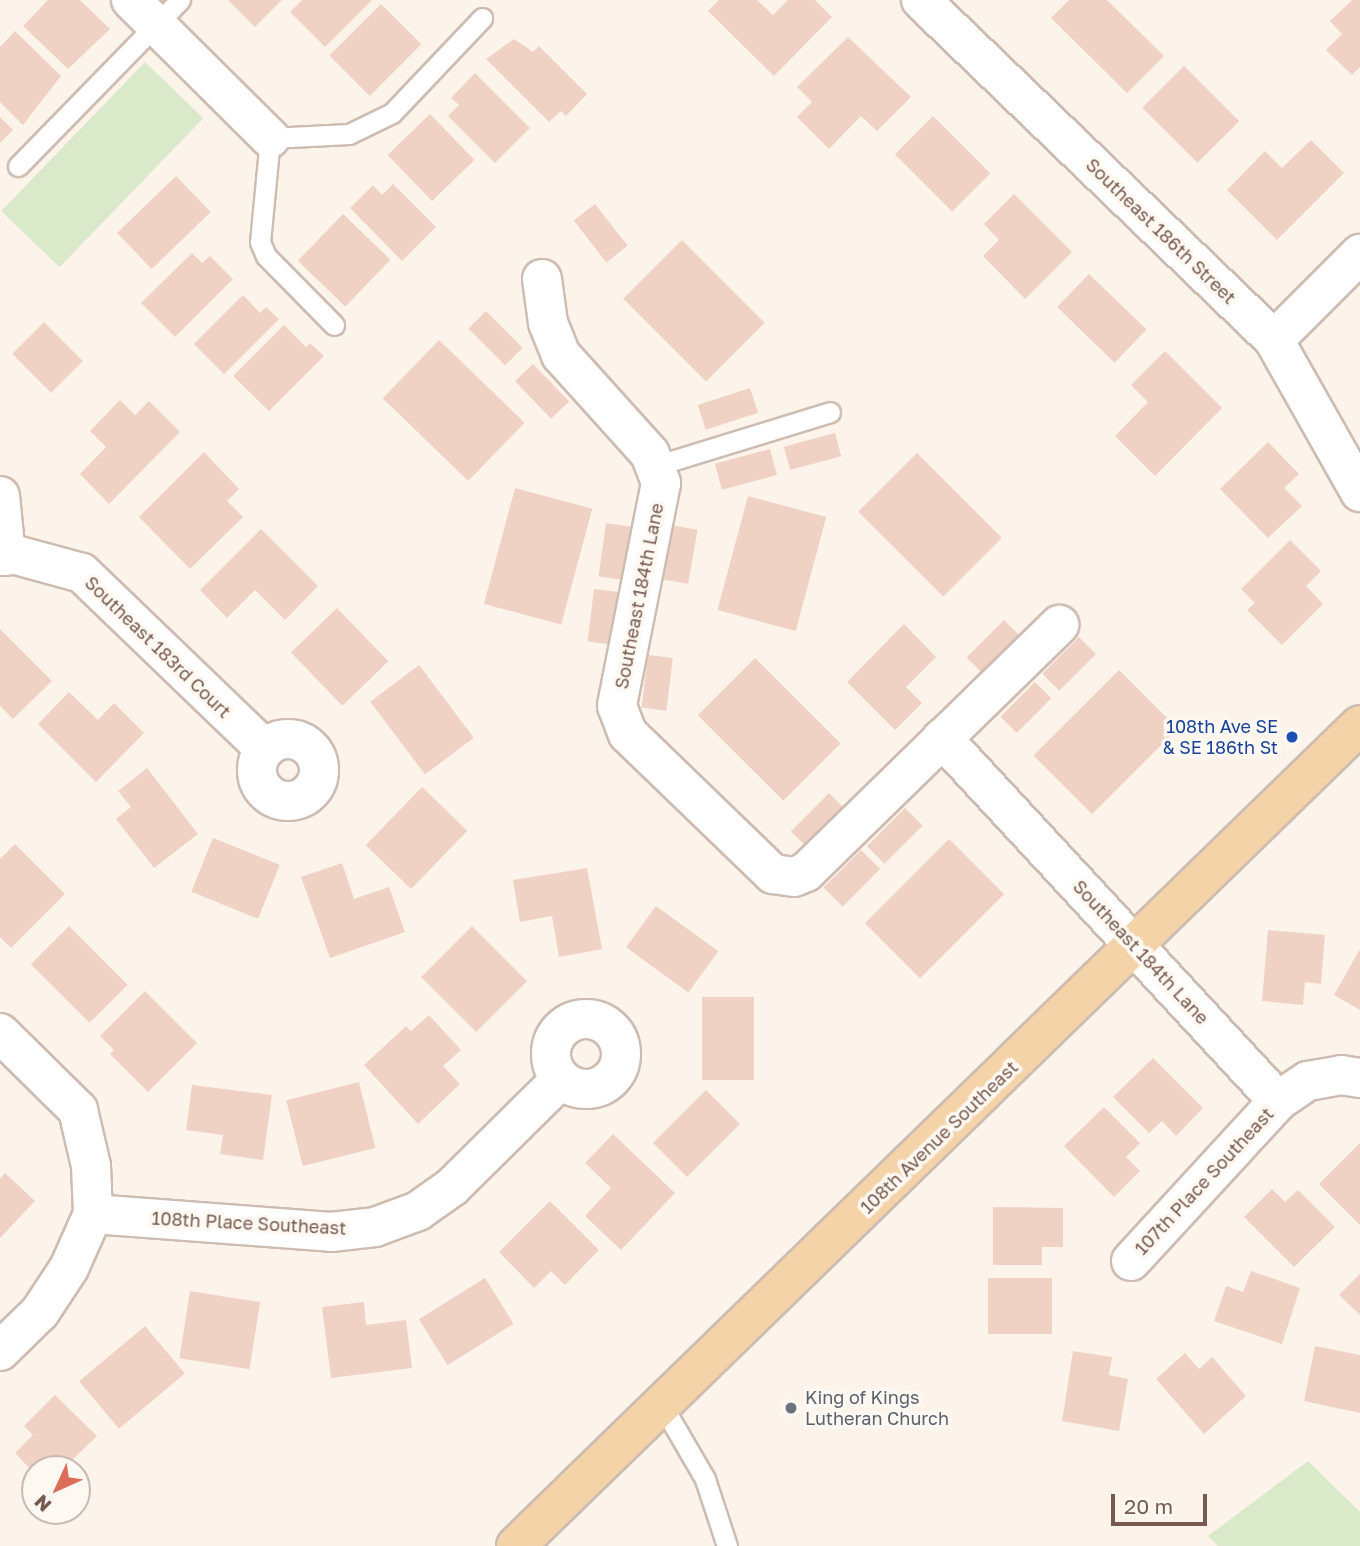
<!DOCTYPE html>
<style>
body{margin:0}
#map{position:relative;width:1360px;height:1546px;overflow:hidden;background:#fcf4eb;font-family:"Golos Text",sans-serif}
div>[style]{position:absolute}
.green>*{inset:0;background:#d9e9ca;transform-origin:0 0}
.building>*{inset:0;background:#efd2c4;transform-origin:0 0}
.roads{filter:drop-shadow(2px 0 #cdbcb1) drop-shadow(-2px 0 #cdbcb1) drop-shadow(0 2px #cdbcb1) drop-shadow(0 -2px #cdbcb1)}
.lane>*{height:19px;margin:-9.5px;padding:0 9.5px;transform-origin:9.5px;border-radius:9.5px;background:#fff}
.street>*{height:38px;margin:-19px;padding:0 19px;transform-origin:19px;border-radius:19px;background:#fff}
.street>.ring{margin:-19px;padding:0;box-sizing:content-box;background:none;border:38px solid #fff;border-radius:50%}
.primary>*{height:38px;margin:-19px;padding:0 19px;transform-origin:19px;border-radius:19px;background:#f5d3a9}
.dots>*{width:19px;height:19px;translate:-50% -50%;box-sizing:border-box;border:4px solid #fef8f2;border-radius:50%}
span{translate:-50% -50%;white-space:nowrap;text-align:center;line-height:1.15;-webkit-text-stroke:7px #fef8f2;paint-order:stroke}
.street-label{font-size:18px;color:#765a4f}
.transit-label{font-size:18px;color:#164399}
.right{translate:-100% -50%;text-align:right}
.worship-label{font-size:18px;color:#5b616d}
.left{translate:0 -50%;text-align:left}
.north{position:absolute;left:21px;top:1455px;width:70px;height:70px;box-sizing:border-box;background:#fef8f2;border:2px solid #c8b9b1;border-radius:50%;rotate:225deg;font-size:19px;font-weight:700;line-height:28px;text-align:center;color:#765a4f}
.north::after{content:'';display:block;margin:auto;width:24px;height:32px;background:#dd6d59;clip-path:polygon(50% 0,100% 100%,50% 72%,0 100%)}
.scale{position:absolute;left:1111px;top:1494px;width:96px;height:32px;box-sizing:border-box;border:4px solid #765a4f;border-top:0;padding-left:9px;font-size:21px;line-height:24px;white-space:nowrap;color:#765a4f;-webkit-text-stroke:5px #fef8f2;paint-order:stroke}
</style>
<div id="map">
<div class="green">
<div style="left:145px;top:62px;width:81px;height:207px;rotate:44deg"></div>
<div style="clip-path:polygon(1308px 1461px,1360px 1512px,1360px 1546px,1218px 1546px,1208px 1536px)"></div>
</div>
<div class="building">
<div style="clip-path:polygon(48px 0,80px 0,110px 29px,68px 69px,23px 26px)"></div>
<div style="clip-path:polygon(228px 0,282px 0,255px 27px)"></div>
<div style="clip-path:polygon(302px 0,372px 0,325px 47px,290px 12px)"></div>
<div style="clip-path:polygon(719px 0,757px 0,773px 15px,788px 0,815px 0,832px 17px,774px 76px,708px 11px)"></div>
<div style="clip-path:polygon(1069px 0,1107px 0,1164px 56px,1127px 93px,1051px 18px)"></div>
<div style="clip-path:polygon(1352px 0,1360px 0,1360px 67px,1352px 75px,1326px 50px,1342px 34px,1330px 21px)"></div>
<div style="left:381px;top:4px;width:57px;height:73px;rotate:45deg"></div>
<div style="clip-path:polygon(15px 31px,61px 76px,23px 125px,0 102px,0 47px)"></div>
<div style="clip-path:polygon(848px 37px,911px 97px,877px 131px,861px 116px,829px 149px,797px 117px,812px 102px,797px 87px)"></div>
<div style="clip-path:polygon(514px 39px,533px 52px,539px 46px,587px 94px,566px 116px,561px 111px,549px 122px,486px 59px)"></div>
<div style="left:1184px;top:66px;width:78px;height:59px;rotate:45deg"></div>
<div style="clip-path:polygon(475px 73px,530px 128px,495px 163px,448px 116px,459px 105px,451px 98px)"></div>
<div style="left:430px;top:114px;width:64px;height:59px;rotate:46deg"></div>
<div style="left:933px;top:116px;width:81px;height:54px;rotate:45deg"></div>
<div style="clip-path:polygon(0 117px,13px 130px,0 143px)"></div>
<div style="clip-path:polygon(1311px 140px,1344px 173px,1277px 240px,1227px 190px,1265px 151px,1282px 168px)"></div>
<div style="left:176px;top:176px;width:50px;height:82px;rotate:46deg"></div>
<div style="clip-path:polygon(393px 184px,436px 227px,402px 261px,350px 208px,373px 185px,382px 195px)"></div>
<div style="clip-path:polygon(1014px 194px,1072px 252px,1025px 299px,983px 256px,999px 240px,984px 224px)"></div>
<div style="left:595px;top:204px;width:53px;height:27px;rotate:52deg"></div>
<div style="left:343px;top:214px;width:66px;height:65px;rotate:44deg"></div>
<div style="left:682px;top:240px;width:117px;height:83px;rotate:45deg"></div>
<div style="clip-path:polygon(192px 253px,202px 263px,210px 256px,233px 279px,175px 337px,141px 303px)"></div>
<div style="left:1089px;top:274px;width:80px;height:46px;rotate:44deg"></div>
<div style="clip-path:polygon(243px 295px,260px 313px,266px 307px,279px 319px,224px 374px,194px 344px)"></div>
<div style="left:486px;top:311px;width:52px;height:25px;rotate:45deg"></div>
<div style="left:44px;top:322px;width:55px;height:45px;rotate:45deg"></div>
<div style="clip-path:polygon(284px 325px,306px 347px,310px 343px,324px 356px,269px 411px,233px 376px)"></div>
<div style="left:439px;top:340px;width:119px;height:81px;rotate:44deg"></div>
<div style="clip-path:polygon(1165px 351px,1222px 408px,1155px 476px,1115px 436px,1148px 402px,1131px 385px)"></div>
<div style="left:533px;top:364px;width:52px;height:25px;rotate:46deg"></div>
<div style="left:750px;top:388px;width:26px;height:55px;rotate:72deg"></div>
<div style="clip-path:polygon(120px 400px,135px 415px,149px 401px,180px 432px,109px 504px,80px 474px,106px 447px,90px 431px)"></div>
<div style="left:835px;top:433px;width:24px;height:53px;rotate:75deg"></div>
<div style="clip-path:polygon(1268px 442px,1299px 474px,1284px 488px,1302px 506px,1268px 538px,1220px 489px)"></div>
<div style="left:770px;top:449px;width:27px;height:57px;rotate:75deg"></div>
<div style="clip-path:polygon(204px 452px,239px 489px,227px 501px,243px 517px,190px 569px,139px 517px)"></div>
<div style="left:917px;top:453px;width:120px;height:83px;rotate:45deg"></div>
<div style="left:515px;top:488px;width:80px;height:120px;rotate:15deg"></div>
<div style="left:748px;top:496px;width:81px;height:118px;rotate:15deg"></div>
<div style="left:606px;top:523px;width:27px;height:54px;rotate:8deg"></div>
<div style="left:671px;top:525px;width:27px;height:55px;rotate:10deg"></div>
<div style="clip-path:polygon(261px 529px,318px 586px,285px 620px,255px 590px,227px 618px,200px 590px)"></div>
<div style="clip-path:polygon(1290px 540px,1321px 571px,1306px 586px,1323px 604px,1282px 645px,1247px 610px,1255px 603px,1241px 589px)"></div>
<div style="left:594px;top:589px;width:26px;height:53px;rotate:7deg"></div>
<div style="left:337px;top:608px;width:74px;height:64px;rotate:46deg"></div>
<div style="left:1004px;top:620px;width:27px;height:53px;rotate:45deg"></div>
<div style="clip-path:polygon(904px 624px,936px 657px,906px 687px,922px 703px,895px 730px,847px 682px)"></div>
<div style="clip-path:polygon(0 629px,52px 681px,13px 719px,0 706px)"></div>
<div style="left:1079px;top:637px;width:24px;height:52px;rotate:45deg"></div>
<div style="left:648px;top:655px;width:25px;height:53px;rotate:7deg"></div>
<div style="left:755px;top:658px;width:121px;height:81px;rotate:45deg"></div>
<div style="left:419px;top:665px;width:91px;height:61px;rotate:53deg"></div>
<div style="left:1119px;top:670px;width:83px;height:121px;rotate:45deg"></div>
<div style="left:1035px;top:682px;width:23px;height:49px;rotate:45deg"></div>
<div style="clip-path:polygon(69px 692px,98px 720px,114px 703px,144px 733px,96px 782px,38px 724px)"></div>
<div style="clip-path:polygon(147px 768px,198px 834px,154px 868px,116px 819px,131px 807px,118px 791px)"></div>
<div style="left:422px;top:787px;width:63px;height:81px;rotate:44deg"></div>
<div style="left:829px;top:793px;width:25px;height:54px;rotate:45deg"></div>
<div style="left:905px;top:808px;width:25px;height:54px;rotate:45deg"></div>
<div style="left:213px;top:838px;width:72px;height:58px;rotate:22deg"></div>
<div style="left:949px;top:839px;width:78px;height:119px;rotate:45deg"></div>
<div style="clip-path:polygon(15px 844px,65px 894px,11px 948px,0 937px,0 859px)"></div>
<div style="left:861px;top:850px;width:27px;height:53px;rotate:45deg"></div>
<div style="clip-path:polygon(342px 863px,354px 899px,389px 887px,405px 932px,330px 958px,301px 877px)"></div>
<div style="clip-path:polygon(587px 868px,602px 949px,559px 957px,552px 916px,520px 922px,513px 880px)"></div>
<div style="left:656px;top:906px;width:77px;height:51px;rotate:36deg"></div>
<div style="left:69px;top:926px;width:83px;height:54px;rotate:45deg"></div>
<div style="left:472px;top:926px;width:78px;height:72px;rotate:45deg"></div>
<div style="clip-path:polygon(1268px 930px,1325px 935px,1321px 984px,1305px 982px,1303px 1005px,1262px 1001px)"></div>
<div style="clip-path:polygon(1360px 949px,1360px 1010px,1334px 995px)"></div>
<div style="clip-path:polygon(145px 991px,197px 1043px,148px 1092px,110px 1054px,114px 1050px,100px 1036px)"></div>
<div style="left:702px;top:997px;width:52px;height:83px"></div>
<div style="clip-path:polygon(429px 1015px,461px 1050px,443px 1066px,460px 1084px,418px 1124px,364px 1065px,406px 1026px,411px 1031px)"></div>
<div style="clip-path:polygon(1153px 1058px,1203px 1108px,1176px 1136px,1162px 1121px,1149px 1133px,1113px 1097px)"></div>
<div style="left:359px;top:1082px;width:68px;height:75px;rotate:76deg"></div>
<div style="clip-path:polygon(192px 1085px,272px 1095px,263px 1160px,220px 1154px,223px 1135px,186px 1130px)"></div>
<div style="left:706px;top:1090px;width:48px;height:75px;rotate:45deg"></div>
<div style="clip-path:polygon(1104px 1107px,1140px 1143px,1126px 1157px,1140px 1171px,1114px 1197px,1064px 1146px)"></div>
<div style="clip-path:polygon(613px 1134px,675px 1193px,621px 1250px,585px 1216px,611px 1188px,585px 1163px)"></div>
<div style="clip-path:polygon(1360px 1143px,1360px 1225px,1319px 1184px)"></div>
<div style="clip-path:polygon(5px 1173px,35px 1201px,0 1238px,0 1179px)"></div>
<div style="clip-path:polygon(1272px 1189px,1285px 1202px,1298px 1190px,1335px 1227px,1294px 1267px,1244px 1217px)"></div>
<div style="clip-path:polygon(550px 1201px,599px 1250px,565px 1285px,551px 1271px,534px 1288px,499px 1252px)"></div>
<div style="clip-path:polygon(993px 1207px,1063px 1208px,1063px 1247px,1042px 1247px,1042px 1265px,993px 1265px)"></div>
<div style="clip-path:polygon(1251px 1271px,1300px 1288px,1282px 1344px,1214px 1321px,1226px 1286px,1243px 1292px)"></div>
<div style="clip-path:polygon(1360px 1274px,1360px 1315px,1339px 1295px)"></div>
<div style="left:485px;top:1278px;width:54px;height:78px;rotate:58deg"></div>
<div style="left:988px;top:1278px;width:64px;height:56px"></div>
<div style="left:190px;top:1291px;width:71px;height:68px;rotate:9deg"></div>
<div style="clip-path:polygon(364px 1302px,366px 1325px,406px 1320px,412px 1368px,331px 1378px,322px 1307px)"></div>
<div style="left:145px;top:1326px;width:62px;height:86px;rotate:50deg"></div>
<div style="clip-path:polygon(1315px 1346px,1360px 1355px,1360px 1413px,1304px 1401px)"></div>
<div style="clip-path:polygon(1073px 1351px,1112px 1357px,1109px 1375px,1128px 1379px,1119px 1431px,1062px 1421px)"></div>
<div style="clip-path:polygon(1185px 1353px,1199px 1369px,1212px 1357px,1246px 1396px,1204px 1434px,1156px 1379px)"></div>
<div style="clip-path:polygon(55px 1395px,97px 1436px,63px 1469px,35px 1469px,35px 1474px,15px 1453px,33px 1435px,24px 1426px)"></div>
</div>
<div class="roads">
<div class="lane">
<div style="left:18px;top:166px;width:232px;rotate:-45.7deg"></div>
<div style="left:334px;top:325px;width:97px;rotate:-134.6deg"></div>
<div style="left:266px;top:256px;width:15px;rotate:-113deg"></div>
<div style="left:260px;top:242px;width:104px;rotate:-84.5deg"></div>
<div style="left:270px;top:138px;width:79px;rotate:-2.9deg"></div>
<div style="left:349px;top:134px;width:48px;rotate:-26deg"></div>
<div style="left:392px;top:113px;width:131px;rotate:-46.5deg"></div>
<div style="left:655px;top:466px;width:183px;rotate:-17.1deg"></div>
<div style="left:662px;top:1405px;width:86px;rotate:59.8deg"></div>
<div style="left:705px;top:1479px;width:71px;rotate:71.8deg"></div>
</div>
<div class="street">
<div style="left:131px;top:0;width:196px;rotate:44.8deg"></div>
<div style="left:921px;top:0;width:490px;rotate:43.9deg"></div>
<div style="left:1274px;top:340px;width:175px;rotate:60.5deg"></div>
<div style="left:542px;top:279px;width:44px;rotate:82.2deg"></div>
<div style="left:548px;top:323px;width:35px;rotate:68deg"></div>
<div style="left:561px;top:355px;width:133px;rotate:48deg"></div>
<div style="left:650px;top:454px;width:31px;rotate:69deg"></div>
<div style="left:661px;top:483px;width:227px;rotate:101.2deg"></div>
<div style="left:617px;top:706px;width:30px;rotate:69deg"></div>
<div style="left:628px;top:734px;width:202px;rotate:44deg"></div>
<div style="left:773px;top:874px;width:21px;rotate:8deg"></div>
<div style="left:794px;top:877px;width:13px;rotate:-23deg"></div>
<div style="left:806px;top:872px;width:354px;rotate:-44.3deg"></div>
<div style="left:1274px;top:340px;width:122px;rotate:-45deg"></div>
<div style="left:0;top:496px;width:60px;rotate:84.3deg"></div>
<div style="left:0;top:556px;width:16px;rotate:-4deg"></div>
<div style="left:16px;top:555px;width:68px;rotate:15.3deg"></div>
<div style="left:82px;top:573px;width:254px;rotate:43.9deg"></div>
<div style="left:942px;top:738px;width:495px;rotate:47.2deg"></div>
<div class="ring" style="left:257px;top:739px;width:24px;height:24px"></div>
<div class="ring" style="left:551px;top:1019px;width:32px;height:32px"></div>
<div style="left:0;top:1033px;width:110px;rotate:44.6deg"></div>
<div style="left:78px;top:1110px;width:57px;rotate:76.9deg"></div>
<div style="left:91px;top:1166px;width:48px;rotate:87.6deg"></div>
<div style="left:93px;top:1214px;width:59px;rotate:114deg"></div>
<div style="left:69px;top:1268px;width:53px;rotate:123.4deg"></div>
<div style="left:40px;top:1312px;width:56px;rotate:135.7deg"></div>
<div style="left:93px;top:1214px;width:239px;rotate:4.3deg"></div>
<div style="left:331px;top:1232px;width:44px;rotate:-6.5deg"></div>
<div style="left:375px;top:1227px;width:46px;rotate:-20.4deg"></div>
<div style="left:418px;top:1211px;width:42px;rotate:-35.2deg"></div>
<div style="left:452px;top:1187px;width:153px;rotate:-44.7deg"></div>
<div style="left:1131px;top:1261px;width:217px;rotate:-47.4deg"></div>
<div style="left:1278px;top:1101px;width:36px;rotate:-34deg"></div>
<div style="left:1308px;top:1081px;width:34px;rotate:-10deg"></div>
<div style="left:1341px;top:1075px;width:19px;rotate:9deg"></div>
</div>
<div class="primary">
<div style="left:516px;top:1546px;width:1177px;rotate:-44.21deg"></div>
</div>
</div>
<div class="dots">
<div style="left:1292px;top:737px;background:#1a4fb4"></div>
<div style="left:791px;top:1408px;background:#6b7280"></div>
</div>
<div class="street-label">
<span style="left:1161px;top:231px;rotate:44deg">Southeast 186th Street</span>
<span style="left:639px;top:596px;rotate:-79deg">Southeast 184th Lane</span>
<span style="left:158px;top:647px;rotate:44deg">Southeast 183rd Court</span>
<span style="left:1141px;top:952px;rotate:47deg">Southeast 184th Lane</span>
<span style="left:939px;top:1137px;rotate:-44deg">108th Avenue Southeast</span>
<span style="left:1204px;top:1181px;rotate:-47deg">107th Place Southeast</span>
<span style="left:249px;top:1223px;rotate:3deg">108th Place Southeast</span>
</div>
<div class="transit-label">
<span class="right" style="left:1278px;top:737px">108th Ave SE<br>&amp; SE 186th St</span>
</div>
<div class="worship-label">
<span class="left" style="left:805px;top:1408px">King of Kings<br>Lutheran Church</span>
</div>
<div class="north">N</div>
<div class="scale">20 m</div>
</div>
